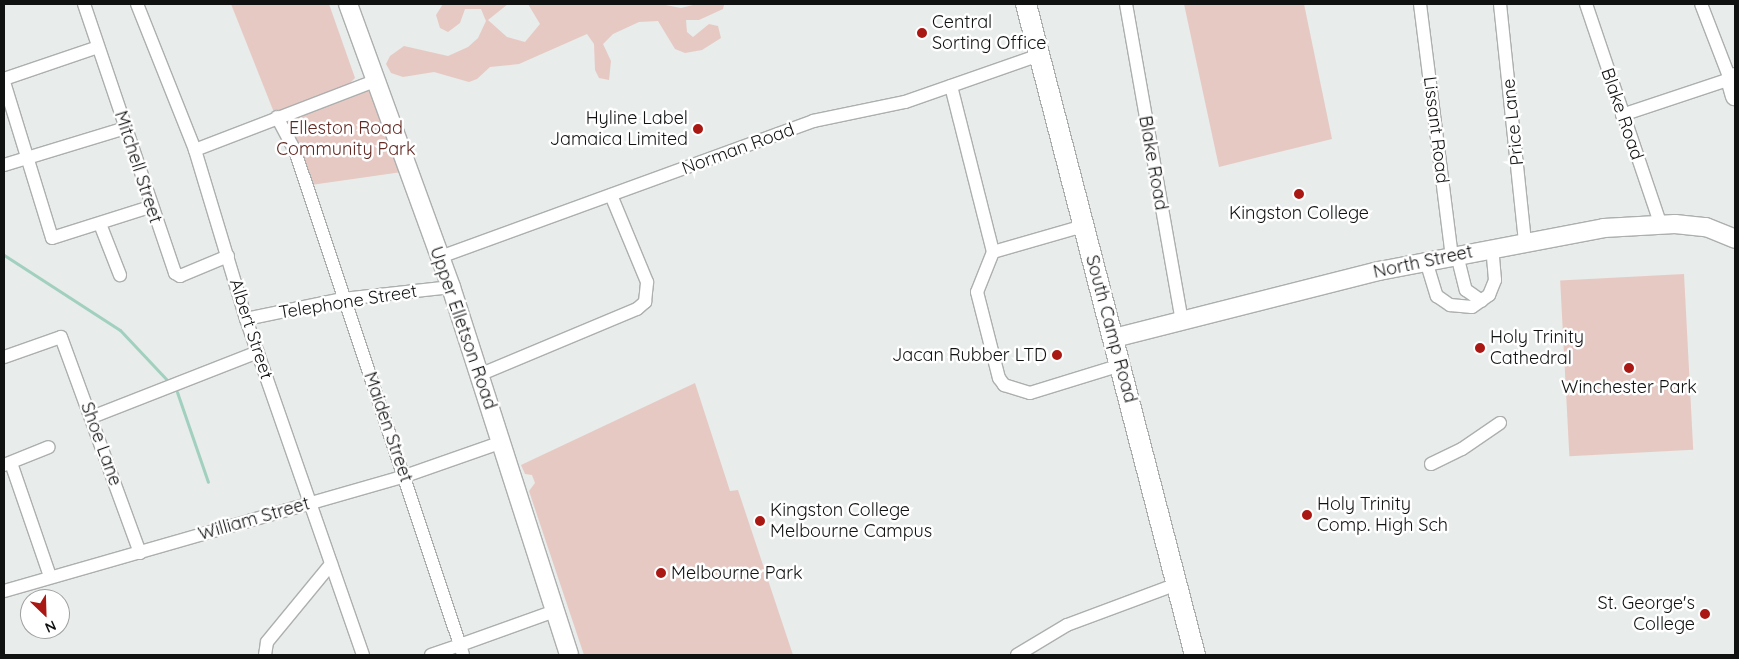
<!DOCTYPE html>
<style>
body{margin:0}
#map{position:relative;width:1739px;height:659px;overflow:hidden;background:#e8ecea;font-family:Quicksand,sans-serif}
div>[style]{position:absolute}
.green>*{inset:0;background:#e7c9c4;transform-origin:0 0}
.stream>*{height:3px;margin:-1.5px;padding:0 1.5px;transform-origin:1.5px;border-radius:1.5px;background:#a2d0bf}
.roads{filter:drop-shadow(1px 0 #acafae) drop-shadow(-1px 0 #acafae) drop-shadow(0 1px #acafae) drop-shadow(0 -1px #acafae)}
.street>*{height:12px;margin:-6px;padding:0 6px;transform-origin:6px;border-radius:6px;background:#fff}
.secondary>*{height:18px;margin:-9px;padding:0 9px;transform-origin:9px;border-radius:9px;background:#fff}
.primary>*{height:20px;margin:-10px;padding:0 10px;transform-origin:10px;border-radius:10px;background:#fff}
.dots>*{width:14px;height:14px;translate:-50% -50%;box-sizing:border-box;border:2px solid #fff;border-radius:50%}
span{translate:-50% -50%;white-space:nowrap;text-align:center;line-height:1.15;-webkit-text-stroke:5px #fff;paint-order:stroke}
.poi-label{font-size:18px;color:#101211}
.left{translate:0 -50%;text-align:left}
.right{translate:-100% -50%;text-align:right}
.street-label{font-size:18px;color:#101211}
.park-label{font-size:18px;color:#622923}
.frame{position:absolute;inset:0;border:5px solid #101211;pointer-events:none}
.north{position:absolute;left:20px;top:589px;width:50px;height:50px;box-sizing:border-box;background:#fff;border:1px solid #9fa0a0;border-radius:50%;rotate:156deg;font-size:14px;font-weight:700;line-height:20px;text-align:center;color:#101211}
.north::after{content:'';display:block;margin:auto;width:18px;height:22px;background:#aa1813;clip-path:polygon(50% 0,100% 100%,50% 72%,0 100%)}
</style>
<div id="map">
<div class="green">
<div style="clip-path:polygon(231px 4px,329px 4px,355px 78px,347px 86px,275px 115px)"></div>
<div style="clip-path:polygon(443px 4px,508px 4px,488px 20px,507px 37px,525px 42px,540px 24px,528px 4px,660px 4px,681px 8px,697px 4px,724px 5px,723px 9px,699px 20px,686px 20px,687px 32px,693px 37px,709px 24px,718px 26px,721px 38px,702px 50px,685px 53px,675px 49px,658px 21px,639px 22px,613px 34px,603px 44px,611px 61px,609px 80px,599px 78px,595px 70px,594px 44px,587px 34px,519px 64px,490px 67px,477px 79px,469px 82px,434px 72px,403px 77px,391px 73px,386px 64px,390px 56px,404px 46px,448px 56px,468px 47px,478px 38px,486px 21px,481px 9px,465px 9px,460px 23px,448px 32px,440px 28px,436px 15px)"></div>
<div style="clip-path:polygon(1184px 4px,1304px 4px,1332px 139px,1219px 167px)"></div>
<div style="clip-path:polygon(371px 87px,402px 172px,311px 185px,284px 124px,287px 118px)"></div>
<div style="left:1684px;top:274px;width:176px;height:124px;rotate:87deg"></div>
<div style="clip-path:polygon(695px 383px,730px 491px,738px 490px,793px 655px,584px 655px,529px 491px,535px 483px,532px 475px,525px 474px,521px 465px)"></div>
</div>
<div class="stream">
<div style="left:4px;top:255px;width:138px;rotate:32.9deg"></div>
<div style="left:120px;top:330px;width:70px;rotate:46.7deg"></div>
<div style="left:177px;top:392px;width:95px;rotate:71deg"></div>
</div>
<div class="roads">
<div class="street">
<div style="left:84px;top:4px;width:284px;rotate:71.3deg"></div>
<div style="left:175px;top:273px;width:6px;rotate:31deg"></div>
<div style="left:180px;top:276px;width:52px;rotate:-22.6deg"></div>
<div style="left:137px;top:4px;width:157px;rotate:68.3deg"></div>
<div style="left:195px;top:150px;width:177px;rotate:73.2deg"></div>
<div style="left:246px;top:319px;width:356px;rotate:70.8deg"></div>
<div style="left:1126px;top:4px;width:323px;rotate:80deg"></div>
<div style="left:1420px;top:4px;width:254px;rotate:82.8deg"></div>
<div style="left:1500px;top:4px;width:238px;rotate:84deg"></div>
<div style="left:1586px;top:4px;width:231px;rotate:71.3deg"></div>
<div style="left:4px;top:79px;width:99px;rotate:-18.8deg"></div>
<div style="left:4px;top:82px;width:163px;rotate:72.9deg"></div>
<div style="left:52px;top:238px;width:103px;rotate:-17.6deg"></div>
<div style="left:951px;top:86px;width:171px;rotate:75.8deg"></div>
<div style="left:993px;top:252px;width:94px;rotate:-16.1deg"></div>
<div style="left:1622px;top:115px;width:114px;rotate:-18.4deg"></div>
<div style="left:1730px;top:79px;width:80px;rotate:-111.1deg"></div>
<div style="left:277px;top:117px;width:38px;rotate:62deg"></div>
<div style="left:295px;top:151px;width:521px;rotate:71.53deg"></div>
<div style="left:460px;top:645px;width:101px;rotate:-19.7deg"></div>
<div style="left:195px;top:150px;width:193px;rotate:-21deg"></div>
<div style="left:4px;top:165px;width:127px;rotate:-16.9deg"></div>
<div style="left:100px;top:224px;width:55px;rotate:68.6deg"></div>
<div style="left:993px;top:252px;width:43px;rotate:111.8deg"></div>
<div style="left:977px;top:292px;width:89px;rotate:75.7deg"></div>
<div style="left:999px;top:378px;width:9px;rotate:54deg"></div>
<div style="left:1004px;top:385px;width:27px;rotate:17deg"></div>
<div style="left:1030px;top:393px;width:95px;rotate:-17.1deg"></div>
<div style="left:1457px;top:255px;width:36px;rotate:76deg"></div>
<div style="left:1466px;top:290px;width:19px;rotate:35deg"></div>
<div style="left:440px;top:257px;width:397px;rotate:-20deg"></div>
<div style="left:813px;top:121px;width:94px;rotate:-11.7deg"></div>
<div style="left:905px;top:102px;width:142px;rotate:-19.3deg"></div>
<div style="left:1426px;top:261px;width:37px;rotate:73deg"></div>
<div style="left:1437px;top:296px;width:16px;rotate:35deg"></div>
<div style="left:1450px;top:305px;width:22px;rotate:5deg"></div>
<div style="left:1472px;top:307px;width:21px;rotate:-35deg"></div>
<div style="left:1489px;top:295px;width:16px;rotate:-68deg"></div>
<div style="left:1495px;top:280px;width:32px;rotate:-95deg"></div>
<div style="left:246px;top:319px;width:99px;rotate:-11.7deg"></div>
<div style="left:343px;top:299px;width:109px;rotate:-6.3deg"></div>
<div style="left:4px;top:357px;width:60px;rotate:-19.3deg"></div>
<div style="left:61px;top:337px;width:230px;rotate:69.9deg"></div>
<div style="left:479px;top:375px;width:171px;rotate:-22.7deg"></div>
<div style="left:637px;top:309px;width:11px;rotate:-41deg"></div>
<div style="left:645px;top:302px;width:20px;rotate:-84deg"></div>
<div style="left:647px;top:282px;width:94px;rotate:-112.5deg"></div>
<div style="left:92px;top:417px;width:178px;rotate:-21.4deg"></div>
<div style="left:11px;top:463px;width:120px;rotate:71deg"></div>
<div style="left:1431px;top:464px;width:34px;rotate:-26deg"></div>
<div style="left:1462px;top:449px;width:46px;rotate:-34.4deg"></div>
<div style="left:4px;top:465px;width:48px;rotate:-21.8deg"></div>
<div style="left:4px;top:591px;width:417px;rotate:-16deg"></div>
<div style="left:405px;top:476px;width:103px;rotate:-19.3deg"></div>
<div style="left:265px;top:655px;width:13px;rotate:-81deg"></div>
<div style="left:267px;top:642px;width:101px;rotate:-50.6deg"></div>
<div style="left:431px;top:655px;width:31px;rotate:-19deg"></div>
<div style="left:460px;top:645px;width:10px;rotate:73deg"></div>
<div style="left:1017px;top:655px;width:58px;rotate:-31deg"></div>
<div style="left:1067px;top:625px;width:117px;rotate:-20.4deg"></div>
</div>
<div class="secondary">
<div style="left:348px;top:4px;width:301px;rotate:70deg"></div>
<div style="left:451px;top:287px;width:386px;rotate:72.2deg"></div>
<div style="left:1735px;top:77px;width:5px;rotate:158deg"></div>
<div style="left:1730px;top:79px;width:18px;rotate:74deg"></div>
<div style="left:1114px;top:338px;width:273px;rotate:-14.2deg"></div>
<div style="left:1379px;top:271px;width:229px;rotate:-10.8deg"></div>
<div style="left:1604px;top:228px;width:71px;rotate:-3.2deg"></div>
<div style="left:1675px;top:224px;width:31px;rotate:6deg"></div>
<div style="left:1706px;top:227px;width:31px;rotate:22deg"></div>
</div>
<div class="primary">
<div style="left:1026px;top:4px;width:673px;rotate:75.45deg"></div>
</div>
</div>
<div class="dots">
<div style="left:922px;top:33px;background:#aa1813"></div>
<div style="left:698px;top:129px;background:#aa1813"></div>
<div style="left:1299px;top:194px;background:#aa1813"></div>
<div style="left:1480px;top:348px;background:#aa1813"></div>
<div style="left:1057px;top:355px;background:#aa1813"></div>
<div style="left:1629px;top:368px;background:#aa1813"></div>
<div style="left:1307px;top:515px;background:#aa1813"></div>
<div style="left:760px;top:521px;background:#aa1813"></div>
<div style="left:661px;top:573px;background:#aa1813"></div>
<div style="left:1705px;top:614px;background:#aa1813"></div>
</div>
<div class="poi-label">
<span class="left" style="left:932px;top:33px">Central<br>Sorting Office</span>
<span class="right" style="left:688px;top:129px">Hyline Label<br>Jamaica Limited</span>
<span style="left:1299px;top:213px">Kingston College</span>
<span class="left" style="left:1490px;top:348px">Holy Trinity<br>Cathedral</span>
<span class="right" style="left:1047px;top:355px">Jacan Rubber LTD</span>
<span style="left:1629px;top:387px">Winchester Park</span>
<span class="left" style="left:1317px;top:515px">Holy Trinity<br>Comp. High Sch</span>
<span class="left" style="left:770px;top:521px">Kingston College<br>Melbourne Campus</span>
<span class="left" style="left:671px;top:573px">Melbourne Park</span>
<span class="right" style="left:1695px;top:614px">St. George's<br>College</span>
</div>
<div class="street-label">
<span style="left:1622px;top:114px;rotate:71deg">Blake Road</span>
<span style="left:1513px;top:122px;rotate:-96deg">Price Lane</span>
<span style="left:1436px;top:130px;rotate:83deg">Lissant Road</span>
<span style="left:738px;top:149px;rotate:-20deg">Norman Road</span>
<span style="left:1153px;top:163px;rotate:80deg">Blake Road</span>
<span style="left:138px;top:167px;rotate:72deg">Mitchell Street</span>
<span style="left:1423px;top:262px;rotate:-12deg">North Street</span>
<span style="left:348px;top:302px;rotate:-9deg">Telephone Street</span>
<span style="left:463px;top:328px;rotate:71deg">Upper Elletson Road</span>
<span style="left:251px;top:329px;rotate:72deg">Albert Street</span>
<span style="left:1111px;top:329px;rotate:75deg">South Camp Road</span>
<span style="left:388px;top:427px;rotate:71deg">Maiden Street</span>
<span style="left:101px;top:444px;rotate:70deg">Shoe Lane</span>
<span style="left:254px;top:519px;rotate:-16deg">William Street</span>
</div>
<div class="park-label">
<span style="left:346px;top:139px">Elleston Road<br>Community Park</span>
</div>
<div class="frame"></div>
<div class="north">N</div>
</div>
